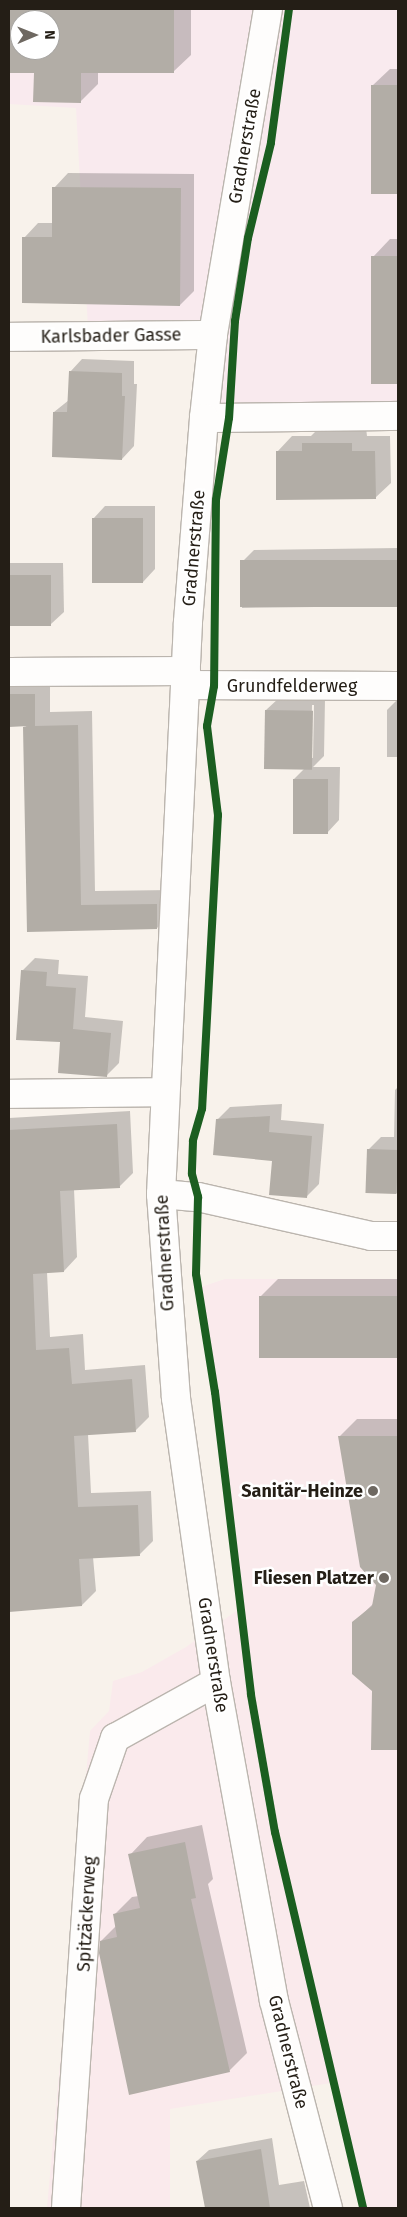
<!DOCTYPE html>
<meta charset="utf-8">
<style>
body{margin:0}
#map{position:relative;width:407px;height:2217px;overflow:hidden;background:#f8f2eb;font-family:"Fira Sans",sans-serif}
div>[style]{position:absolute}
.commercial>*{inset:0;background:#f9eaee}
.industrial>*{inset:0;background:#faeaec}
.shadow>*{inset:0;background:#0003}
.building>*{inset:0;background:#b2ada6;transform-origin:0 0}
.roads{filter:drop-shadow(1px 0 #bbb5ae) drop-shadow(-1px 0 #bbb5ae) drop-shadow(0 1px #bbb5ae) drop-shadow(0 -1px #bbb5ae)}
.minor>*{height:28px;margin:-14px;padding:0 14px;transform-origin:14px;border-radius:14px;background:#fefdfc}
.major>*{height:28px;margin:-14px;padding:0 14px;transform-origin:14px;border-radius:14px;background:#fefdfc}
.cycleway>*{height:8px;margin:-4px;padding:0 4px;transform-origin:4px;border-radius:4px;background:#1b5e20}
.dots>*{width:14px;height:14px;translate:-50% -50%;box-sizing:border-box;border:2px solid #fff;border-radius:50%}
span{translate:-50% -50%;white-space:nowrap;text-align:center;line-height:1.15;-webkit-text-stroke:5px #fff;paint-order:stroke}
.street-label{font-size:18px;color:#241e16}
.poi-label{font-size:18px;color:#241e16;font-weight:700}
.right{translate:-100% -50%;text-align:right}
.frame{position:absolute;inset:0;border:10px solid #241e16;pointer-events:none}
.north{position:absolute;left:10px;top:10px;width:50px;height:50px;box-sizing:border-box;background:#fff;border:1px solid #a7a5a2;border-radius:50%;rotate:89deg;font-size:14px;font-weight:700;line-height:20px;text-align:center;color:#241e16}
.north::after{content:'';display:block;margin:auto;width:18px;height:22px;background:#6e6861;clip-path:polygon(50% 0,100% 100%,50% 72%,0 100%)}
</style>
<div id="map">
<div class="commercial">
<div style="clip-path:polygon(evenodd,9px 9px,398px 9px,398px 429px,199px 429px,209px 339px,88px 328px,76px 108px,9px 104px,9px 9px,20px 20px,50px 20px,50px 50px,20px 50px,20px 20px)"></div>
</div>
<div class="industrial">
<div style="clip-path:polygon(225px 1279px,398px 1279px,398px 2208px,363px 2208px,331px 2083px,170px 2109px,170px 2208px,47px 2208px,90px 1731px,109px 1711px,113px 1681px,142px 1672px,186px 1647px,239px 1609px,215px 1392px,198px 1288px)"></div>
</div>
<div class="shadow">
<div style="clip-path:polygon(evenodd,9px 9px,191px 9px,191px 55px,173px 72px,98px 72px,98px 84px,80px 102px,35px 72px,9px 71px,9px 9px,20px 20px,50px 20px,50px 50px,20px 50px,20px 20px)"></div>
<div style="clip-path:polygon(390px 69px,398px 69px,398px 193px,374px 193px,372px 86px)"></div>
<div style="clip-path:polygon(68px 173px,194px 174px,194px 291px,180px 305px,24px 238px,38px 223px,53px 223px,54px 188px)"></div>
<div style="clip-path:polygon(390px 239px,398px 239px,398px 383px,374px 383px,373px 257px)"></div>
<div style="clip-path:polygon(82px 359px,134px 361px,134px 384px,137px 384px,134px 446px,122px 459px,54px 412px,69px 400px,70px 372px)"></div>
<div style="clip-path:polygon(319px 428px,366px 428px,367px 436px,390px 436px,391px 483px,375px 498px,277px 452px,292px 436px,311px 436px)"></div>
<div style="clip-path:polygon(105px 506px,155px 506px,155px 569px,143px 582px,93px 519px)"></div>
<div style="clip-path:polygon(398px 548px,398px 606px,242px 608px,241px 563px,254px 550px)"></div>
<div style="clip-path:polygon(9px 563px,63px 563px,64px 612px,51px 624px,9px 625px)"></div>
<div style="clip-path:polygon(9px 680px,50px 680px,50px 712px,92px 711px,95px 891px,171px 890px,172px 913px,157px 928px,28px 931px,26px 725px,9px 725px)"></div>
<div style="clip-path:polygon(evenodd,279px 698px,325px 699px,324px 756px,313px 767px,340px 767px,339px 820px,327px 833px,294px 779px,304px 769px,266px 710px,279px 698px,312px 705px,314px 705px,313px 758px,311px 758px,312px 705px)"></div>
<div style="clip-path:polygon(398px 699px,398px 757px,387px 757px,387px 710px)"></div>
<div style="clip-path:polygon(35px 958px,59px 960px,58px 974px,88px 976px,85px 1017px,123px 1021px,119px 1063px,106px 1076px,61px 1041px,22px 971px)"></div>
<div style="clip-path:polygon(398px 1087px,398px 1193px,367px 1192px,369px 1149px,381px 1137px,394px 1137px,395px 1090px)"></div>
<div style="clip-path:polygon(282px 1104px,281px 1120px,324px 1124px,319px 1184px,306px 1197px,274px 1159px,218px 1119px,230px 1107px)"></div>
<div style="clip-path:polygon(130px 1111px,133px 1173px,119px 1187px,74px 1189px,77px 1257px,64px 1271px,47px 1272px,50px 1337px,83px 1334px,85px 1370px,145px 1365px,149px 1417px,135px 1431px,88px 1434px,91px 1493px,151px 1491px,153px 1541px,139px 1555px,93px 1557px,96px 1591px,82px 1605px,9px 1610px,9px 1118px)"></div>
<div style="clip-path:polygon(278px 1279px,398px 1279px,398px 1357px,260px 1357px,260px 1297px)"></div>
<div style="clip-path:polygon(357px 1419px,398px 1419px,398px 1749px,372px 1748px,373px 1690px,354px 1622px,374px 1603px,377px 1584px,362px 1566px,340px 1436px)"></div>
<div style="clip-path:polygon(202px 1825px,213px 1879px,208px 1884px,247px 2053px,229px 2071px,101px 1941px,116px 1926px,114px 1915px,132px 1897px,139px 1896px,130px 1855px,147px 1837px)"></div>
<div style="clip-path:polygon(272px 2138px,279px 2185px,304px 2181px,310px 2208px,222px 2208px,197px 2161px,209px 2150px)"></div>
</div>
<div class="building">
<div style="clip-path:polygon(evenodd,9px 9px,174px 9px,174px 73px,81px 73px,81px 103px,33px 102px,34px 73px,9px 73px,9px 9px,20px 20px,50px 20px,50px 50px,20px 50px,20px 20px)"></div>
<div style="left:398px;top:85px;width:109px;height:27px;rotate:90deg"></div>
<div style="clip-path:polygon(52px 187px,181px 188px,180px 306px,22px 303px,22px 237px,52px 237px)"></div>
<div style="left:371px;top:256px;width:27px;height:128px"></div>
<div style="clip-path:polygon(69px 371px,122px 373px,122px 396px,125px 396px,122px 460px,52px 457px,53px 412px,67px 412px)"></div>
<div style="clip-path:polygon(302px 443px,352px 443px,352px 451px,375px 451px,376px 499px,276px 500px,276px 451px,302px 451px)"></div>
<div style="left:92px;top:518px;width:51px;height:65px"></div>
<div style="left:398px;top:560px;width:47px;height:158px;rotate:90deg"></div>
<div style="left:9px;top:575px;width:42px;height:51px"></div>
<div style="clip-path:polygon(9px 694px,35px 694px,35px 726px,78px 725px,81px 905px,157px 904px,157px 929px,27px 932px,23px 727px,28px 726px,9px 727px)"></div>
<div style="left:265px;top:710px;width:48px;height:59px;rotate:1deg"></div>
<div style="left:293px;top:779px;width:35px;height:55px"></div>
<div style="clip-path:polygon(21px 970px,47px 972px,46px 986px,76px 988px,73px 1029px,111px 1033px,107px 1077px,58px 1073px,60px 1042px,16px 1040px)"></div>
<div style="clip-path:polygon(270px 1116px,269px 1132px,312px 1136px,307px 1198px,269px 1195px,272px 1161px,213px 1155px,216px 1119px)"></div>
<div style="clip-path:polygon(117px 1124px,120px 1188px,60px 1191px,64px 1272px,33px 1274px,36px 1350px,69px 1348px,72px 1384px,132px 1379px,136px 1432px,74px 1436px,78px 1507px,138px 1505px,140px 1556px,79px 1559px,82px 1606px,9px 1612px,9px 1130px)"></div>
<div style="left:367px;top:1149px;width:31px;height:44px;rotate:2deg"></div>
<div style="left:259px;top:1296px;width:139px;height:62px"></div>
<div style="clip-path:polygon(338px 1436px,398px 1436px,398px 1750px,371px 1750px,372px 1691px,352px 1674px,352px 1622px,372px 1606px,376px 1585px,360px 1567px)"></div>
<div style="clip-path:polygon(185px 1842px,196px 1898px,191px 1899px,230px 2072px,129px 2095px,99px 1953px,100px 1941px,117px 1937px,113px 1914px,140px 1908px,128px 1854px)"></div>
<div style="clip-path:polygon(261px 2149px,270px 2208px,205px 2208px,196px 2161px)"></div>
</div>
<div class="roads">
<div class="minor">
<div style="left:9px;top:337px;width:204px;rotate:-0.6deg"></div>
<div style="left:204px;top:418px;width:194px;rotate:-0.6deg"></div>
<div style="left:9px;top:672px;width:177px;rotate:-0.3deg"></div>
<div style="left:185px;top:685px;width:213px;rotate:0.3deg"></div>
<div style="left:9px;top:1094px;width:156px;rotate:-0.7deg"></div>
<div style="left:161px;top:1194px;width:37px;rotate:5deg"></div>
<div style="left:198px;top:1197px;width:177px;rotate:12.7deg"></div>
<div style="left:371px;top:1236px;width:27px"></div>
<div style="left:66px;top:2208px;width:410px;rotate:-86.1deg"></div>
<div style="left:94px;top:1799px;width:65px;rotate:-71deg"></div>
<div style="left:115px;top:1738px;width:115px;rotate:-29deg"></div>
</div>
<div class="major">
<div style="left:268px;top:9px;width:331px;rotate:99.6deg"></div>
<div style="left:213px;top:335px;width:83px;rotate:96.2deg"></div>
<div style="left:204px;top:418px;width:205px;rotate:94.5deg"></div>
<div style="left:188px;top:622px;width:573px;rotate:92.7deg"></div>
<div style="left:161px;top:1194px;width:205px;rotate:85.8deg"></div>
<div style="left:176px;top:1398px;width:287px;rotate:82deg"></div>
<div style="left:216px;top:1682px;width:324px;rotate:79.7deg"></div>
<div style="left:274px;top:2001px;width:214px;rotate:75.4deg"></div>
</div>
</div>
<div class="cycleway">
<div style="left:289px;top:9px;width:135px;rotate:97.7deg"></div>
<div style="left:271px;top:143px;width:98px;rotate:103.6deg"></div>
<div style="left:248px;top:238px;width:84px;rotate:98.9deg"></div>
<div style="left:235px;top:321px;width:97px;rotate:93.5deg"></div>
<div style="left:229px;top:418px;width:83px;rotate:99deg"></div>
<div style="left:216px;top:500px;width:186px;rotate:90.6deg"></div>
<div style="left:214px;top:686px;width:41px;rotate:99.9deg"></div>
<div style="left:207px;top:726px;width:90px;rotate:83deg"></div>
<div style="left:218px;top:815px;width:294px;rotate:93.1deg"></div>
<div style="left:202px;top:1109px;width:33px;rotate:106deg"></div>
<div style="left:193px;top:1141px;width:33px;rotate:92deg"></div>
<div style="left:192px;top:1174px;width:24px;rotate:75deg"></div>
<div style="left:198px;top:1197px;width:77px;rotate:91.5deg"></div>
<div style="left:196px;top:1274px;width:120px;rotate:80.9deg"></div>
<div style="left:215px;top:1392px;width:305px;rotate:83.2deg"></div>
<div style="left:251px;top:1695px;width:139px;rotate:80.1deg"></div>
<div style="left:275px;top:1832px;width:386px;rotate:76.8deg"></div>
</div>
<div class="dots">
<div style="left:373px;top:1491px;background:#6e6861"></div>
<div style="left:384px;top:1578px;background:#6e6861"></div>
</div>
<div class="street-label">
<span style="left:245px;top:146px;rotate:-80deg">Gradnerstraße</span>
<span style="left:111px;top:336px;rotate:-1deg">Karlsbader Gasse</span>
<span style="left:194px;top:548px;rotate:-85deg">Gradnerstraße</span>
<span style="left:292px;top:686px">Grundfelderweg</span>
<span style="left:165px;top:1253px;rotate:-93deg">Gradnerstraße</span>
<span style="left:213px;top:1655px;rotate:81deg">Gradnerstraße</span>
<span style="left:87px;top:1914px;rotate:-87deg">Spitzäckerweg</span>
<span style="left:288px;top:2052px;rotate:76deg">Gradnerstraße</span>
</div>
<div class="poi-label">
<span class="right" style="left:363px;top:1491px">Sanitär-Heinze</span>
<span class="right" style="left:374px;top:1578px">Fliesen Platzer</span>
</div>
<div class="frame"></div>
<div class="north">N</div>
</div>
